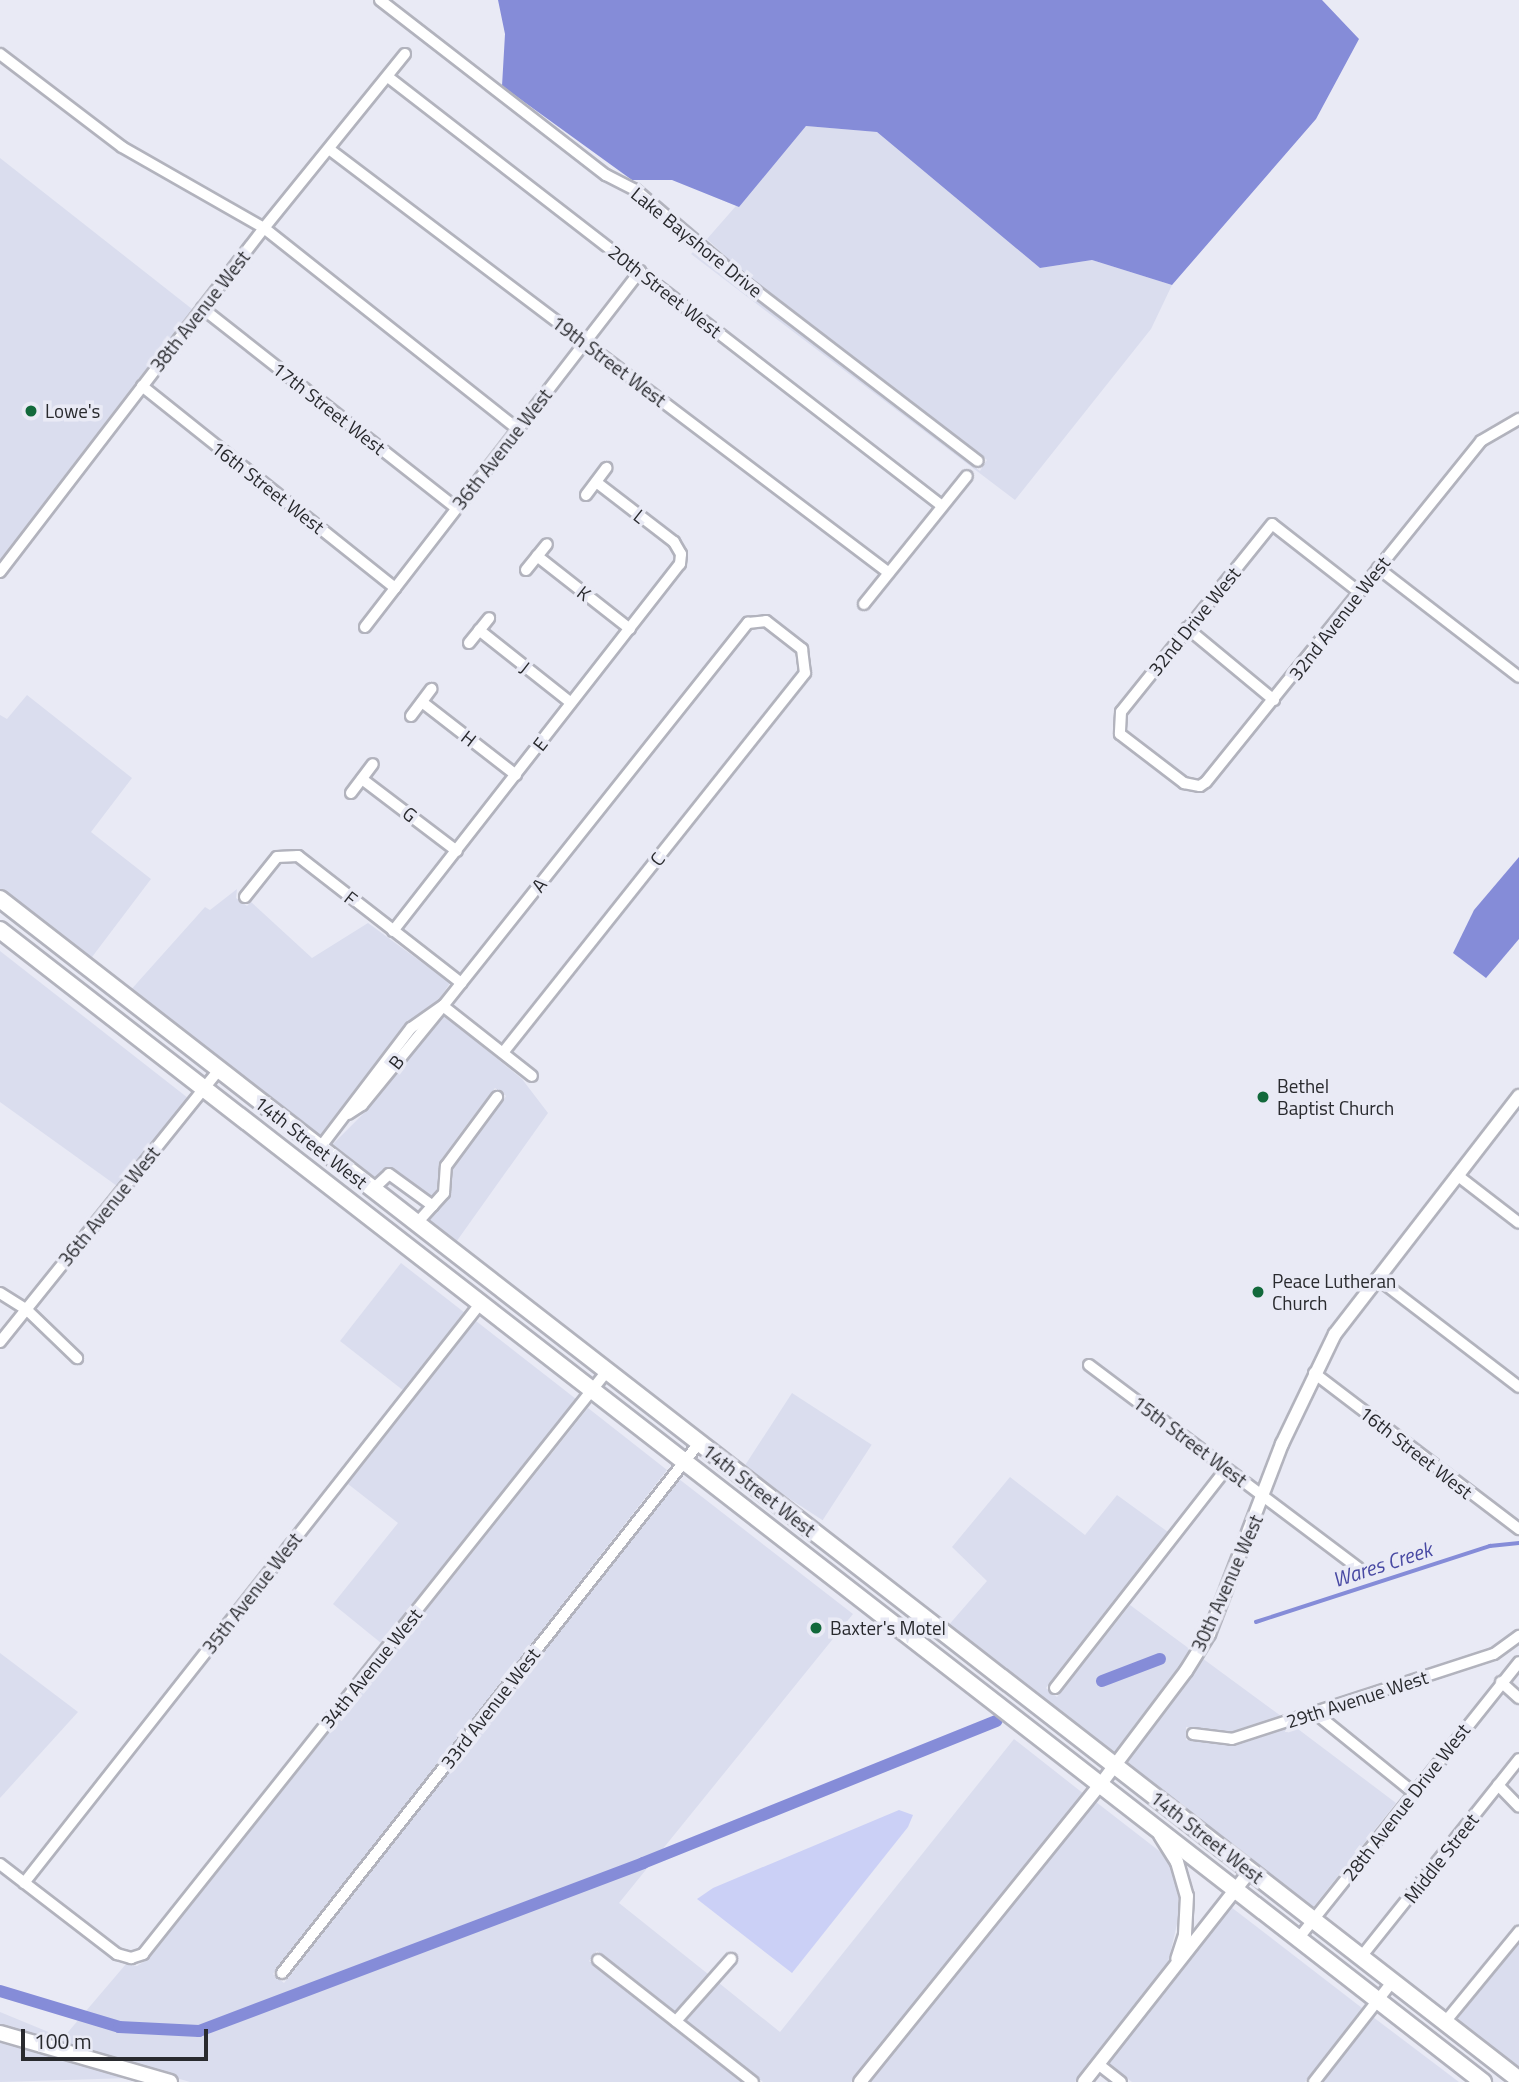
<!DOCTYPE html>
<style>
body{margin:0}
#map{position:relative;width:1519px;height:2082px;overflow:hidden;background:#e9eaf5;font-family:"Titillium Web",sans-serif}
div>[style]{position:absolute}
.built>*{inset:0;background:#daddee;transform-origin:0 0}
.green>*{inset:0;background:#cbd0f6}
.water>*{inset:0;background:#858cd8}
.stream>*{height:3.5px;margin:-1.75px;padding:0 1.75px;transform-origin:1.75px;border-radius:1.75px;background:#858cd8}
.canal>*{height:12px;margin:-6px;padding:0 6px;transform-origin:6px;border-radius:6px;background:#858cd8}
.roads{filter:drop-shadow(2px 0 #b2b3bd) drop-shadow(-2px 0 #b2b3bd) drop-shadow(0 2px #b2b3bd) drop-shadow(0 -2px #b2b3bd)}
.minor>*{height:10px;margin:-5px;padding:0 5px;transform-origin:5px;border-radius:5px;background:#fff}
.tertiary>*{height:12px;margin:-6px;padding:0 6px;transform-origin:6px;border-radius:6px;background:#fff}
.secondary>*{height:14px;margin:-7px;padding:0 7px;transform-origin:7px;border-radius:7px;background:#fff}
.primary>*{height:16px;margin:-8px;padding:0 8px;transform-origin:8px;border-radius:8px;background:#fff}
.dots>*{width:19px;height:19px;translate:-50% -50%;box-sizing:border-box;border:4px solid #e9eaf5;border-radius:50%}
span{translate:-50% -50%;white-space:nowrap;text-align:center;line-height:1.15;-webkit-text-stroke:7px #e9eaf5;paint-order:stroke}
.street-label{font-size:19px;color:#292a2e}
.poi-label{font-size:19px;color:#292a2e}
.left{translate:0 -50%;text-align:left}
.water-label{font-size:21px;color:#4849a3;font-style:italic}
.scale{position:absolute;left:21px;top:2029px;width:187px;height:32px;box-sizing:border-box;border:4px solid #292a2e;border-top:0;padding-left:9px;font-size:21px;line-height:24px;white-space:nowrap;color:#292a2e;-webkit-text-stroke:5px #e9eaf5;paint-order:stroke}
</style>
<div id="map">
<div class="built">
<div style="clip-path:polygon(806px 126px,877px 132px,1040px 268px,1092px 260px,1172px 285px,1151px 329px,1015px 500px,691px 254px,697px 248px,734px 282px,980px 471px,987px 460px,742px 272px,707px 239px)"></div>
<div style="clip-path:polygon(0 158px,192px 309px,0 560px)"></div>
<div style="clip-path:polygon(27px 695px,132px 778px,91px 832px,151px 879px,89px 961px,0 890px,0 715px,7px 719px)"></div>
<div style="clip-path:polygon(237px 889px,236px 898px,247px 906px,251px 902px,312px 958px,368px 923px,450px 983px,438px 1001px,405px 1024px,317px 1139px,129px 992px,205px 907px,210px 910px)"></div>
<div style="clip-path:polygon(0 951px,188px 1098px,117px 1186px,0 1102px)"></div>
<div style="clip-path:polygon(444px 1015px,522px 1079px,548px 1113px,454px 1245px,426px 1224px,451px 1195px,452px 1169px,506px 1096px,495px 1088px,462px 1131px,439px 1163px,438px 1189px,432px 1197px,390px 1168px,371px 1181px,329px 1148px,367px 1110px)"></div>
<div style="left:401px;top:1263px;width:80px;height:99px;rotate:38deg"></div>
<div style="clip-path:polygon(476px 1321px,576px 1399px,381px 1643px,333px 1604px,398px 1523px,348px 1484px)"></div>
<div style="left:792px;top:1393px;width:95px;height:90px;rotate:33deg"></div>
<div style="clip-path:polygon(588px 1408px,667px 1470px,273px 1974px,284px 1983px,679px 1479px,853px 1614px,619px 1903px,708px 1974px,674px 2012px,597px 1951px,589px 1961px,742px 2082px,190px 2082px,0 2026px,0 2012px,63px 2038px,126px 1964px,137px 1966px,149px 1958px)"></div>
<div style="clip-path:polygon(1010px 1477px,1085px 1535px,1117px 1495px,1168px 1532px,1046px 1688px,1057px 1697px,1130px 1605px,1191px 1650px,1113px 1757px,947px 1627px,987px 1581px,952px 1547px)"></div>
<div style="clip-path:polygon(0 1653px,78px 1712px,0 1798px)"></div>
<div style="clip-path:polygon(1202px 1658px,1281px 1716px,1230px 1732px,1186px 1727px,1186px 1740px,1234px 1746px,1294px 1726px,1396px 1803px,1311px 1910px,1125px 1765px)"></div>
<div style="clip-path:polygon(1014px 1739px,1084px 1794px,851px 2082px,763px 2082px,686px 2021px,719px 1983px,780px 2032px)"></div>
<div style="clip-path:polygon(1096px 1802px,1167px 1857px,1176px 1880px,1180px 1911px,1168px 1963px,1075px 2082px,870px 2082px)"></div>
<div style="clip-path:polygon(1231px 1907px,1362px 2008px,1305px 2082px,1132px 2082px,1108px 2064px)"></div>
<div style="clip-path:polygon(1519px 1943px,1519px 2071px,1455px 2022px)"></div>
<div style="clip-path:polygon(1373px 2017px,1459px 2082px,1323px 2082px)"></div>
<div style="clip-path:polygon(0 2040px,131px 2078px,0 2082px)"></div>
</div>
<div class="green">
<div style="clip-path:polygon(899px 1810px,913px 1815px,908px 1827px,792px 1973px,697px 1899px,713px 1888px)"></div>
</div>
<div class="water">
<div style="clip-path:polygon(498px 0,1322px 0,1359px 39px,1316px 119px,1172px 285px,1092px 260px,1040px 268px,877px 132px,806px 126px,739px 207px,672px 180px,632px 180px,502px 86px,505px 34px)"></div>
<div style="clip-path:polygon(1519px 857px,1519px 939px,1486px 978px,1453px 953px,1474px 910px)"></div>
</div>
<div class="stream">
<div style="left:1256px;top:1622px;width:246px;rotate:-18deg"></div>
<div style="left:1490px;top:1546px;width:29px;rotate:-6deg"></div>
</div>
<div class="canal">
<div style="left:1102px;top:1681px;width:62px;rotate:-20.8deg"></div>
<div style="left:0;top:1991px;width:124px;rotate:16.8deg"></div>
<div style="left:119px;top:2027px;width:80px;rotate:2.9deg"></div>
<div style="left:199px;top:2031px;width:475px;rotate:-20.7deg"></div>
<div style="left:643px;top:1863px;width:381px;rotate:-21.9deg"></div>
</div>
<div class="roads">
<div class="minor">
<div style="left:380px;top:0;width:286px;rotate:37.8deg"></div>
<div style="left:606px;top:175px;width:34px;rotate:27deg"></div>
<div style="left:636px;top:190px;width:134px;rotate:40.5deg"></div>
<div style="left:738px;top:277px;width:302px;rotate:37.5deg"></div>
<div style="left:0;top:54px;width:153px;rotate:37.3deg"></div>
<div style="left:122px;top:147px;width:163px;rotate:29.7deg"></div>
<div style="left:264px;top:228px;width:324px;rotate:38.4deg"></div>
<div style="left:388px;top:77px;width:701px;rotate:37.75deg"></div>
<div style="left:329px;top:149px;width:702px;rotate:37.13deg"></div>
<div style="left:202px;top:308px;width:323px;rotate:38.2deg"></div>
<div style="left:142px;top:386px;width:324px;rotate:38.6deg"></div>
<div style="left:586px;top:495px;width:34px;rotate:-53deg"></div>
<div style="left:537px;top:556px;width:118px;rotate:38.1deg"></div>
<div style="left:1378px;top:568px;width:178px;rotate:37.7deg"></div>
<div style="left:526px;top:570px;width:33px;rotate:-51deg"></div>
<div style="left:0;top:572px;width:434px;rotate:-52.5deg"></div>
<div style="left:264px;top:228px;width:224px;rotate:-51deg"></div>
<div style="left:1359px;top:592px;width:110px;rotate:-142deg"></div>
<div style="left:1272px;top:524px;width:241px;rotate:128.8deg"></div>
<div style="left:1121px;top:712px;width:22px;rotate:93deg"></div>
<div style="left:1120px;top:734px;width:81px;rotate:37.4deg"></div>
<div style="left:1184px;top:783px;width:16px;rotate:11deg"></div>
<div style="left:1200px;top:786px;width:7px;rotate:-34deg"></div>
<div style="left:1206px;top:782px;width:438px;rotate:-51.1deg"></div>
<div style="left:1481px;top:441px;width:44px;rotate:-30.1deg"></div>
<div style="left:864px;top:604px;width:164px;rotate:-51.2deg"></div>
<div style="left:365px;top:627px;width:450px;rotate:-52.3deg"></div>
<div style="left:1187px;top:628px;width:113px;rotate:39.6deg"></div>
<div style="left:479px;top:630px;width:117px;rotate:38.4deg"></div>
<div style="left:469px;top:643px;width:32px;rotate:-51deg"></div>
<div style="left:422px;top:702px;width:119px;rotate:37.8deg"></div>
<div style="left:411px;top:716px;width:34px;rotate:-53deg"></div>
<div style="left:362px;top:779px;width:119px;rotate:37.2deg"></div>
<div style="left:351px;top:793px;width:36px;rotate:-53deg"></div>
<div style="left:245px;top:897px;width:51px;rotate:-51.3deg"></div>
<div style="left:277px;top:857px;width:21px;rotate:-3deg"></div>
<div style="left:298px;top:856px;width:207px;rotate:37.9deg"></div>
<div style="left:393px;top:931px;width:466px;rotate:-52deg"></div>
<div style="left:680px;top:564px;width:10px;rotate:-84deg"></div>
<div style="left:681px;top:554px;width:14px;rotate:-120deg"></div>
<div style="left:674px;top:542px;width:98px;rotate:-142.4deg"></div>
<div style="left:348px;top:1114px;width:17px;rotate:-33deg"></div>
<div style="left:362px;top:1105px;width:128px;rotate:-50.7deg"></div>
<div style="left:443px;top:1006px;width:113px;rotate:38.2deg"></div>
<div style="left:319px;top:1149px;width:152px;rotate:-52.8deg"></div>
<div style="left:411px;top:1028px;width:39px;rotate:-35deg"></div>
<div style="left:443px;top:1006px;width:490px;rotate:-51.5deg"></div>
<div style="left:748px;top:623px;width:18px;rotate:-6deg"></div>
<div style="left:766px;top:621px;width:46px;rotate:37.9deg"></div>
<div style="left:802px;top:649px;width:24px;rotate:83deg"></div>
<div style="left:805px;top:673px;width:484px;rotate:128.5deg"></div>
<div style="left:1457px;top:1175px;width:78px;rotate:37.7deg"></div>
<div style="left:372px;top:1190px;width:23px;rotate:-43deg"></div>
<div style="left:389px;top:1174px;width:54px;rotate:36deg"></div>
<div style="left:416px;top:1224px;width:42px;rotate:-47.9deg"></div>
<div style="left:444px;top:1193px;width:27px;rotate:-86deg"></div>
<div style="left:446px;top:1166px;width:86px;rotate:-53.5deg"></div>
<div style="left:1377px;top:1278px;width:179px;rotate:37.5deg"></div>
<div style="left:0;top:1293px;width:31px;rotate:32deg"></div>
<div style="left:26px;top:1309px;width:71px;rotate:43.9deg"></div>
<div style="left:0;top:1342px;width:349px;rotate:-51.2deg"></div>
<div style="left:1089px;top:1365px;width:337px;rotate:37deg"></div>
<div style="left:1314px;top:1373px;width:258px;rotate:37.3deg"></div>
<div style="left:1501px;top:1682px;width:24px;rotate:42deg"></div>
<div style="left:1055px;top:1688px;width:278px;rotate:-52deg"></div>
<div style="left:1314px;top:1712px;width:129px;rotate:39deg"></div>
<div style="left:1193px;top:1734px;width:39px;rotate:7deg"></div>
<div style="left:1232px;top:1739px;width:275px;rotate:-18deg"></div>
<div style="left:1494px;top:1654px;width:31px;rotate:-36deg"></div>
<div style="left:1498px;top:1785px;width:30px;rotate:46deg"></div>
<div style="left:0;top:1864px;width:148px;rotate:37.6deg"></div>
<div style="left:117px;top:1954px;width:15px;rotate:16deg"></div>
<div style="left:131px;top:1958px;width:13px;rotate:-18deg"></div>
<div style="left:143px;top:1954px;width:745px;rotate:-51.48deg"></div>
<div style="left:24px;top:1883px;width:737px;rotate:-51.78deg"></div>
<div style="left:1298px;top:1939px;width:354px;rotate:-51.4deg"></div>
<div style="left:1361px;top:1957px;width:253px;rotate:-51.4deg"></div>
<div style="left:598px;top:1960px;width:197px;rotate:38.2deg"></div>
<div style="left:282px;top:1973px;width:674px;rotate:-51.8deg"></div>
<div style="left:676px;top:2021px;width:83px;rotate:-48.4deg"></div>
<div style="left:1445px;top:2022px;width:117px;rotate:-50.6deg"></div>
<div style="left:1098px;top:2064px;width:29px;rotate:38deg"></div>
<div style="left:1314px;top:2082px;width:128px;rotate:-52deg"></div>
</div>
<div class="tertiary">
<div style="left:1160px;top:1835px;width:32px;rotate:58deg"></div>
<div style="left:1177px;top:1862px;width:35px;rotate:74deg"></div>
<div style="left:1187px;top:1896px;width:39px;rotate:93deg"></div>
<div style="left:1185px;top:1935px;width:25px;rotate:108deg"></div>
<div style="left:860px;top:2082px;width:382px;rotate:-51.1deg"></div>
<div style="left:1100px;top:1785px;width:143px;rotate:-53deg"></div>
<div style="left:1186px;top:1671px;width:44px;rotate:-58.1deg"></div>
<div style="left:1209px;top:1634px;width:204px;rotate:-69deg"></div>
<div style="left:1282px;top:1444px;width:122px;rotate:-64.3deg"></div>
<div style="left:1335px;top:1334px;width:301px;rotate:-52.3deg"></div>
<div style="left:1084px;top:2082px;width:268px;rotate:-51.8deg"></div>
</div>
<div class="secondary">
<div style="left:0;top:2033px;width:177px;rotate:16.1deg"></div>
</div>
<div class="primary">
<div style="left:0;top:899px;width:1924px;rotate:37.86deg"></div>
<div style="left:0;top:930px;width:1878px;rotate:37.84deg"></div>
</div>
</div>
<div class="dots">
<div style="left:31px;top:411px;background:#12693b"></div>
<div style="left:1263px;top:1097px;background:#12693b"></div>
<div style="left:1258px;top:1292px;background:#12693b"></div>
<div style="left:816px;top:1628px;background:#12693b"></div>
</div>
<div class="street-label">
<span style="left:697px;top:242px;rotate:39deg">Lake Bayshore Drive</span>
<span style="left:665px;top:291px;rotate:38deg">20th Street West</span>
<span style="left:200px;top:311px;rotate:-52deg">38th Avenue West</span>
<span style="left:609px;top:361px;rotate:37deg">19th Street West</span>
<span style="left:329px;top:408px;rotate:38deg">17th Street West</span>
<span style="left:502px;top:449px;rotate:-52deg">36th Avenue West</span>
<span style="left:268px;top:487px;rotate:38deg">16th Street West</span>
<span style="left:640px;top:516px;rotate:38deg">L</span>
<span style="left:584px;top:593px;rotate:38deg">K</span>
<span style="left:1339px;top:618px;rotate:-52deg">32nd Avenue West</span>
<span style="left:1194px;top:621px;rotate:-51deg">32nd Drive West</span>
<span style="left:525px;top:667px;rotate:38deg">J</span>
<span style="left:469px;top:738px;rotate:38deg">H</span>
<span style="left:540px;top:744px;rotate:-52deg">E</span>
<span style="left:410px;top:814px;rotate:38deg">G</span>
<span style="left:657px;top:859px;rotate:-52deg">C</span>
<span style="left:539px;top:885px;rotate:-52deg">A</span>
<span style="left:351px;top:898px;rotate:38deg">F</span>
<span style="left:396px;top:1062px;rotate:-52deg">B</span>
<span style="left:311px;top:1142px;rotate:38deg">14th Street West</span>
<span style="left:109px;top:1206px;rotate:-51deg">36th Avenue West</span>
<span style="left:1190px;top:1441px;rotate:37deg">15th Street West</span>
<span style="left:1416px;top:1452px;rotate:38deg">16th Street West</span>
<span style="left:759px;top:1490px;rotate:38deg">14th Street West</span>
<span style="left:1227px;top:1583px;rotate:-66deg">30th Avenue West</span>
<span style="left:252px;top:1593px;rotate:-52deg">35th Avenue West</span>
<span style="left:371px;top:1668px;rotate:-51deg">34th Avenue West</span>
<span style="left:1357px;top:1699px;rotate:-18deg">29th Avenue West</span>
<span style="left:490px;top:1708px;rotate:-52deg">33rd Avenue West</span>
<span style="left:1406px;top:1802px;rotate:-52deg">28th Avenue Drive West</span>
<span style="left:1207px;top:1837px;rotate:38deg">14th Street West</span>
<span style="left:1441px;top:1858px;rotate:-52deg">Middle Street</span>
</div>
<div class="poi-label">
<span class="left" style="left:45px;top:411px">Lowe's</span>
<span class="left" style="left:1277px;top:1097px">Bethel<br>Baptist Church</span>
<span class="left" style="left:1272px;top:1292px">Peace Lutheran<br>Church</span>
<span class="left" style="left:830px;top:1628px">Baxter's Motel</span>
</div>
<div class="water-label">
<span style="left:1382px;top:1564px;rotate:-18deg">Wares Creek</span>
</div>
<div class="scale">100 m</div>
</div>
